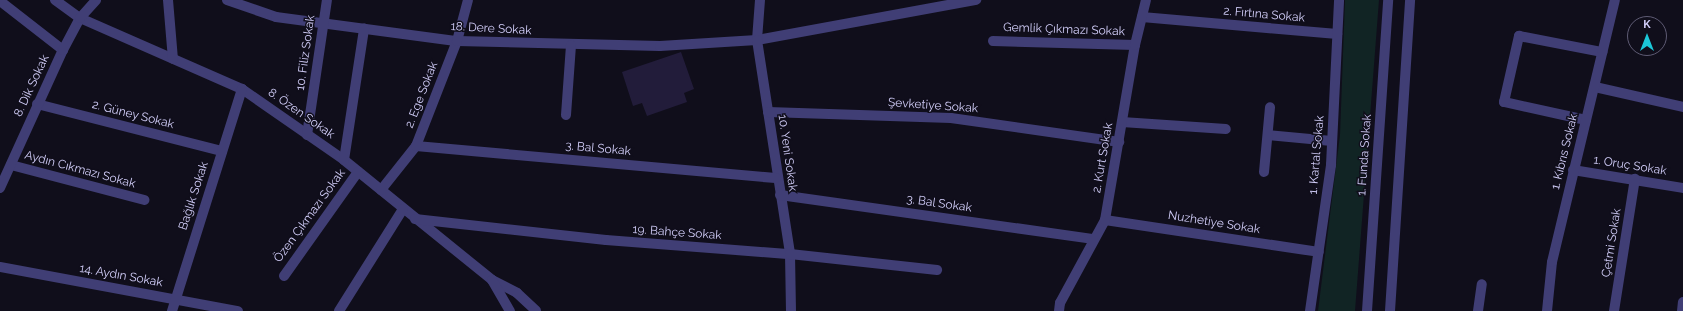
<!DOCTYPE html>
<meta charset="utf-8">
<style>
body{margin:0}
#map{position:relative;width:1683px;height:311px;overflow:hidden;background:#100e1b;font-family:Raleway,sans-serif}
div>[style]{position:absolute}
.green>*{inset:0;background:#112424}
.building>*{inset:0;background:#221c3a}
.minor>*{height:10px;margin:-5px;padding:0 5px;transform-origin:5px;border-radius:5px;background:#403e75}
span{translate:-50% -50%;white-space:nowrap;text-align:center;line-height:1.15;-webkit-text-stroke:3px #100e1b;paint-order:stroke}
.street-label{font-size:12px;color:#d2cef9}
.north{position:absolute;left:1627px;top:16px;width:40px;height:40px;box-sizing:border-box;background:#100e1b;border:1px solid #5e5b74;border-radius:50%;rotate:0deg;font-size:11px;font-weight:700;line-height:16px;text-align:center;color:#d2cef9}
.north::after{content:'';display:block;margin:auto;width:14px;height:18px;background:#1bc7d8;clip-path:polygon(50% 0,100% 100%,50% 72%,0 100%)}
</style>
<div id="map">
<div class="green">
<div style="clip-path:polygon(1345px 0,1379px 0,1355px 311px,1318px 311px,1340px 135px)"></div>
</div>
<div class="building">
<div style="clip-path:polygon(681px 52px,694px 89px,684px 93px,687px 102px,647px 116px,642px 103px,633px 106px,622px 72px)"></div>
</div>
<div class="minor">
<div style="left:55px;top:0;width:31px;rotate:36deg"></div>
<div style="left:80px;top:18px;width:177px;rotate:23.7deg"></div>
<div style="left:242px;top:89px;width:124px;rotate:34.8deg"></div>
<div style="left:344px;top:160px;width:191px;rotate:39deg"></div>
<div style="left:492px;top:280px;width:28px;rotate:27deg"></div>
<div style="left:517px;top:293px;width:26px;rotate:43deg"></div>
<div style="left:168px;top:0;width:59px;rotate:85.2deg"></div>
<div style="left:227px;top:0;width:52px;rotate:19.1deg"></div>
<div style="left:276px;top:17px;width:183px;rotate:7.6deg"></div>
<div style="left:457px;top:41px;width:203px;rotate:1.4deg"></div>
<div style="left:660px;top:46px;width:97px;rotate:-3.5deg"></div>
<div style="left:757px;top:40px;width:223px;rotate:-10.4deg"></div>
<div style="left:760px;top:0;width:40px;rotate:94.3deg"></div>
<div style="left:757px;top:40px;width:217px;rotate:81.2deg"></div>
<div style="left:790px;top:254px;width:57px;rotate:89deg"></div>
<div style="left:0;top:1px;width:80px;rotate:37.9deg"></div>
<div style="left:1142px;top:17px;width:196px;rotate:5deg"></div>
<div style="left:993px;top:41px;width:142px;rotate:1.6deg"></div>
<div style="left:1595px;top:87px;width:90px;rotate:12.8deg"></div>
<div style="left:37px;top:104px;width:191px;rotate:14.3deg"></div>
<div style="left:768px;top:112px;width:183px;rotate:1.9deg"></div>
<div style="left:951px;top:118px;width:170px;rotate:8.1deg"></div>
<div style="left:566px;top:115px;width:70px;rotate:-85.9deg"></div>
<div style="left:1586px;top:120px;width:84px;rotate:-167.6deg"></div>
<div style="left:1504px;top:102px;width:68px;rotate:-77.2deg"></div>
<div style="left:1519px;top:36px;width:85px;rotate:10.9deg"></div>
<div style="left:1122px;top:122px;width:104px;rotate:3.9deg"></div>
<div style="left:307px;top:135px;width:136px;rotate:-81.6deg"></div>
<div style="left:1268px;top:135px;width:64px;rotate:5.4deg"></div>
<div style="left:416px;top:146px;width:361px;rotate:5.1deg"></div>
<div style="left:344px;top:160px;width:133px;rotate:-81.3deg"></div>
<div style="left:11px;top:165px;width:138px;rotate:14.7deg"></div>
<div style="left:1573px;top:170px;width:111px;rotate:9.3deg"></div>
<div style="left:1264px;top:172px;width:65px;rotate:-84.7deg"></div>
<div style="left:0;top:188px;width:152px;rotate:-65.5deg"></div>
<div style="left:63px;top:50px;width:36px;rotate:-62deg"></div>
<div style="left:80px;top:18px;width:24px;rotate:-48deg"></div>
<div style="left:381px;top:190px;width:56px;rotate:-51.5deg"></div>
<div style="left:416px;top:146px;width:113px;rotate:-68.7deg"></div>
<div style="left:457px;top:41px;width:42px;rotate:-75deg"></div>
<div style="left:780px;top:195px;width:317px;rotate:8deg"></div>
<div style="left:415px;top:219px;width:192px;rotate:6.3deg"></div>
<div style="left:606px;top:240px;width:185px;rotate:4.4deg"></div>
<div style="left:790px;top:254px;width:148px;rotate:6.2deg"></div>
<div style="left:1105px;top:220px;width:216px;rotate:8.5deg"></div>
<div style="left:0;top:267px;width:242px;rotate:10.5deg"></div>
<div style="left:284px;top:276px;width:128px;rotate:-54.6deg"></div>
<div style="left:492px;top:280px;width:36px;rotate:60deg"></div>
<div style="left:172px;top:311px;width:233px;rotate:-72.5deg"></div>
<div style="left:339px;top:311px;width:120px;rotate:-57.9deg"></div>
<div style="left:1059px;top:311px;width:8px;rotate:-83deg"></div>
<div style="left:1060px;top:303px;width:94px;rotate:-61.5deg"></div>
<div style="left:1105px;top:220px;width:178px;rotate:-80.3deg"></div>
<div style="left:1135px;top:45px;width:46px;rotate:-76.3deg"></div>
<div style="left:1310px;top:311px;width:148px;rotate:-81.8deg"></div>
<div style="left:1331px;top:165px;width:165px;rotate:-87.2deg"></div>
<div style="left:1367px;top:311px;width:312px;rotate:-86.1deg"></div>
<div style="left:1390px;top:311px;width:312px;rotate:-86.3deg"></div>
<div style="left:1478px;top:311px;width:27px;rotate:-82deg"></div>
<div style="left:1547px;top:311px;width:49px;rotate:-84.2deg"></div>
<div style="left:1552px;top:262px;width:269px;rotate:-76.5deg"></div>
<div style="left:1614px;top:311px;width:134px;rotate:-81deg"></div>
<div style="left:1682px;top:311px;width:9px;rotate:-84deg"></div>
</div>
<div class="street-label">
<span style="left:1264px;top:15px;rotate:5deg">2. Fırtına Sokak</span>
<span style="left:491px;top:29px;rotate:3deg">18. Dere Sokak</span>
<span style="left:1064px;top:30px;rotate:2deg">Gemlik Çıkmazı Sokak</span>
<span style="left:306px;top:53px;rotate:-82deg">10. Filiz Sokak</span>
<span style="left:32px;top:86px;rotate:-65deg">8. Dik Sokak</span>
<span style="left:422px;top:95px;rotate:-69deg">2. Ege Sokak</span>
<span style="left:933px;top:106px;rotate:4deg">Şevketiye Sokak</span>
<span style="left:301px;top:114px;rotate:35deg">8. Özen Sokak</span>
<span style="left:133px;top:115px;rotate:14deg">2. Güney Sokak</span>
<span style="left:598px;top:149px;rotate:5deg">3. Bal Sokak</span>
<span style="left:1565px;top:152px;rotate:-76deg">1. Kıbrıs Sokak</span>
<span style="left:787px;top:153px;rotate:82deg">10. Yeni Sokak</span>
<span style="left:1317px;top:155px;rotate:-85deg">1. Kartal Sokak</span>
<span style="left:1365px;top:155px;rotate:-86deg">1. Funda Sokak</span>
<span style="left:1103px;top:158px;rotate:-80deg">2. Kurt Sokak</span>
<span style="left:1630px;top:166px;rotate:9deg">1. Oruç Sokak</span>
<span style="left:80px;top:170px;rotate:15deg">Aydın Cıkmazı Sokak</span>
<span style="left:194px;top:196px;rotate:-72deg">Bağlık Sokak</span>
<span style="left:939px;top:204px;rotate:8deg">3. Bal Sokak</span>
<span style="left:310px;top:216px;rotate:-54deg">Özen Çıkmazı Sokak</span>
<span style="left:1214px;top:223px;rotate:9deg">Nuzhetiye Sokak</span>
<span style="left:677px;top:233px;rotate:4deg">19. Bahçe Sokak</span>
<span style="left:1612px;top:243px;rotate:-81deg">Çetmi Sokak</span>
<span style="left:121px;top:276px;rotate:10deg">14. Aydın Sokak</span>
</div>
<div class="north">K</div>
</div>
